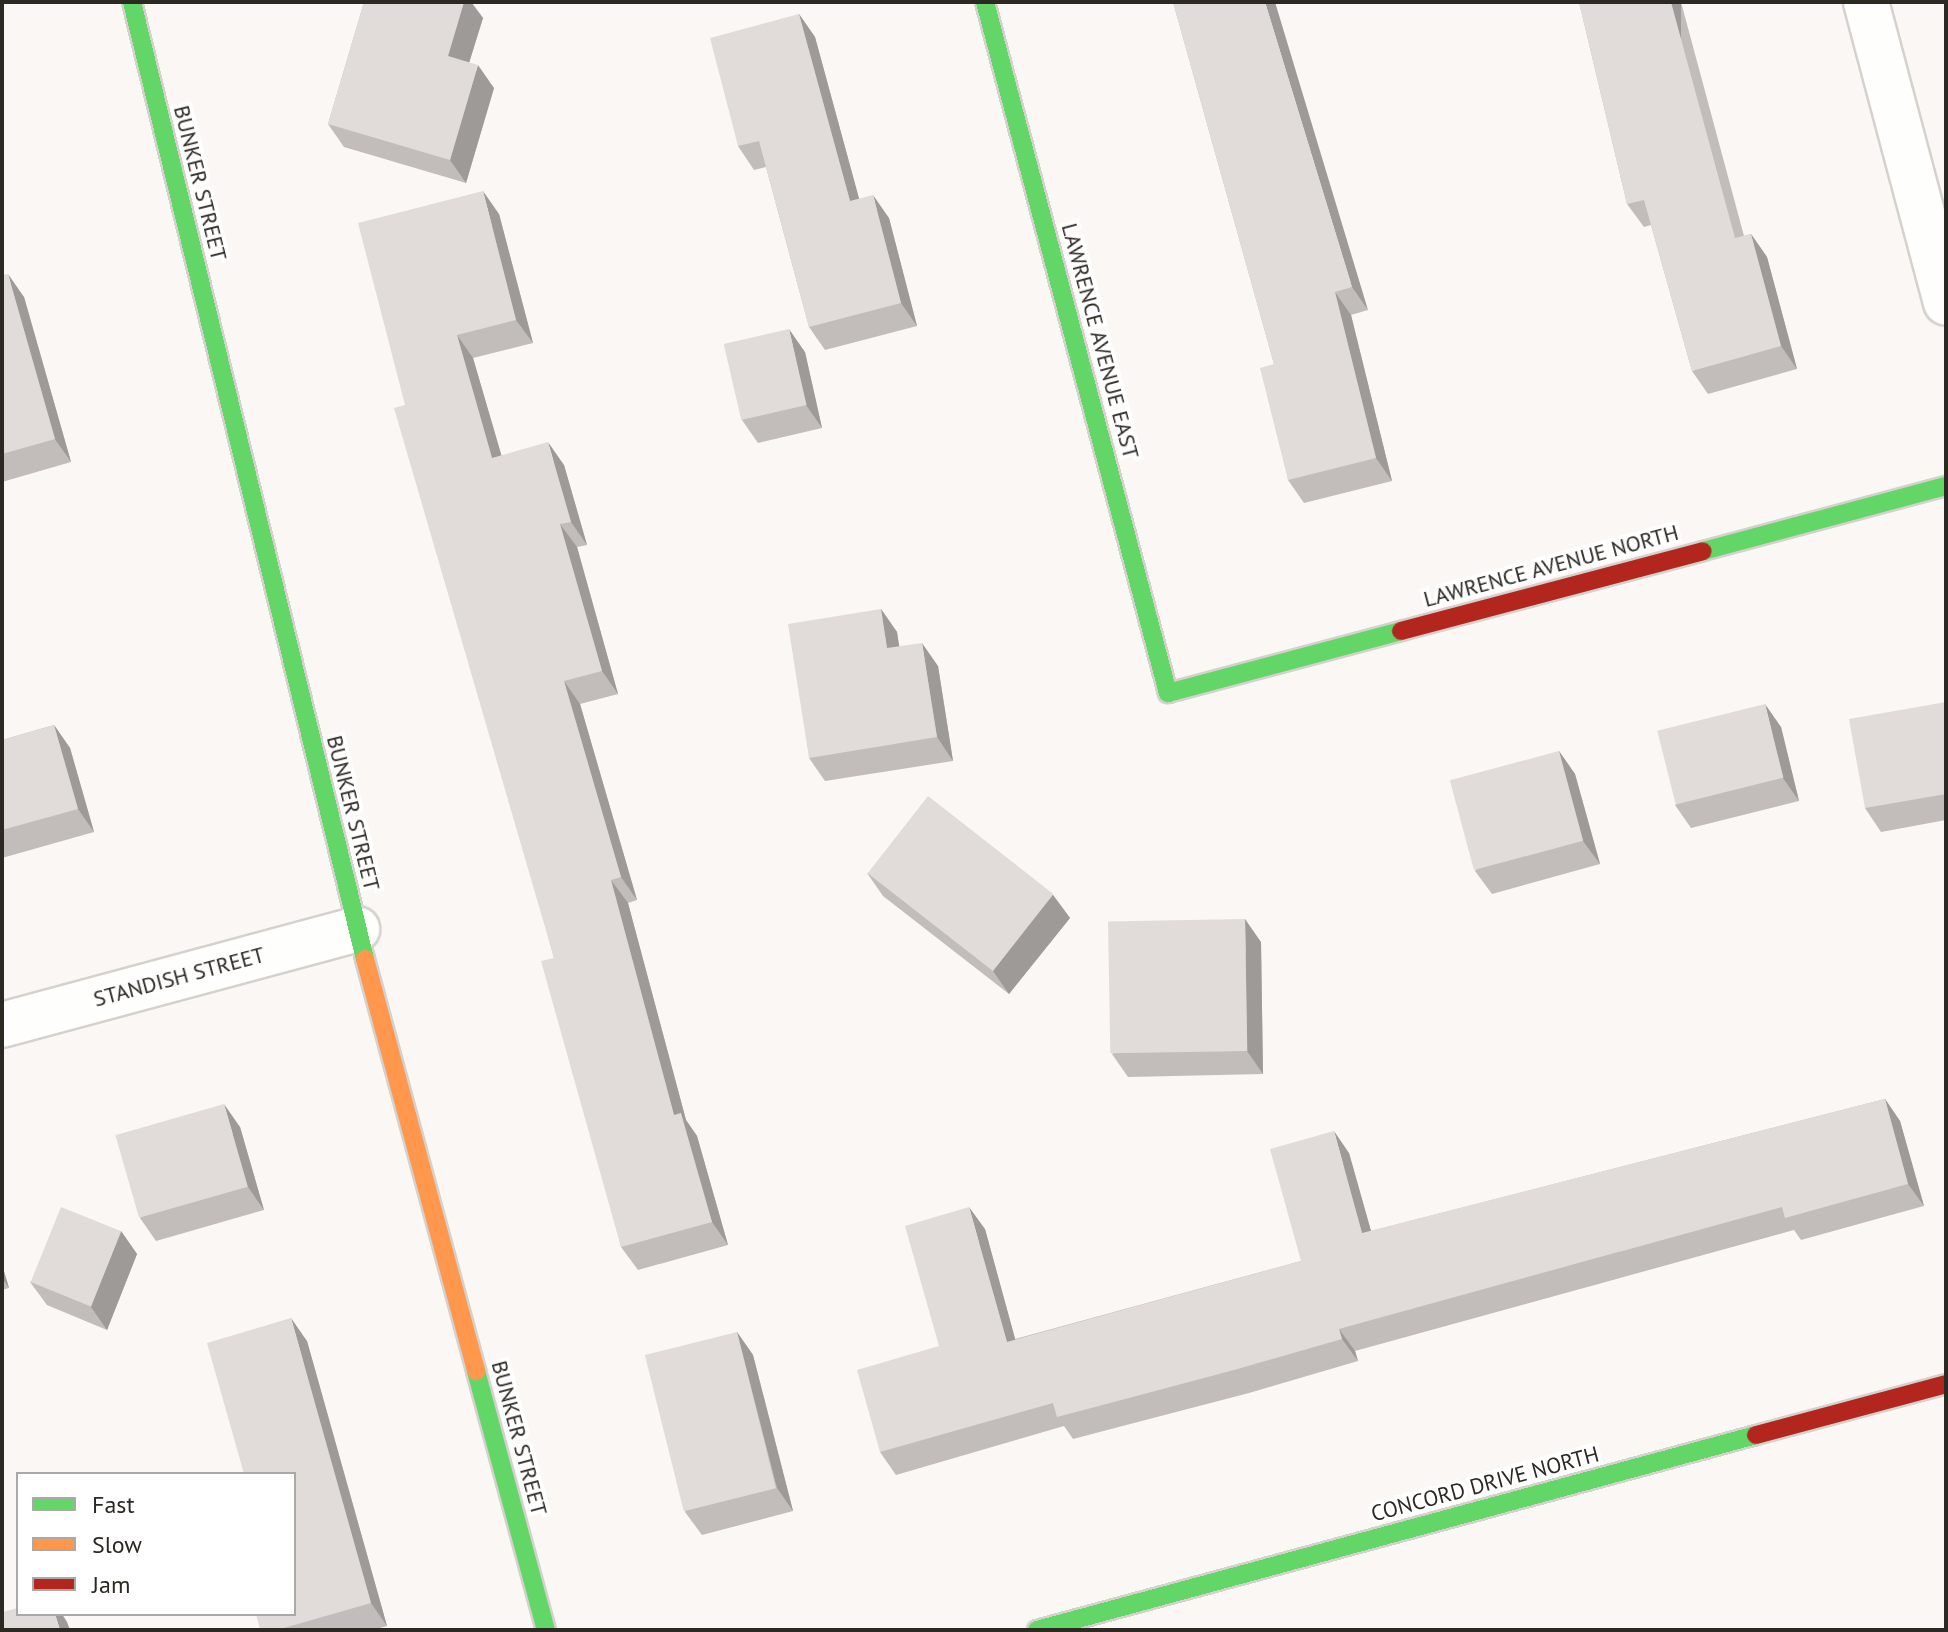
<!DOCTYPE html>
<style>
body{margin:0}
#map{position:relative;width:1948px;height:1632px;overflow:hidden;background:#faf7f4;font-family:"PT Sans",sans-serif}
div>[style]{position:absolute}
.roads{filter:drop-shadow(2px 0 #d5d1cd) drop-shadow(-2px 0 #d5d1cd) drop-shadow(0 2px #d5d1cd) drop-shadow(0 -2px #d5d1cd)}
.street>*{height:44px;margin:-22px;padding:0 22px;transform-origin:22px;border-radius:22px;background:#fefefd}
.fast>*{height:18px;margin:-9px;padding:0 9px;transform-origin:9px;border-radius:9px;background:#63d668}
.slow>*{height:18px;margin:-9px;padding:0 9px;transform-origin:9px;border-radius:9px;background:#ff974d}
.jam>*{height:18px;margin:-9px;padding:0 9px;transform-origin:9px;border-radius:9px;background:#b3261e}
.wall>*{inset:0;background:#c2bdbb}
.shaded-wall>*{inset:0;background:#9e9a98;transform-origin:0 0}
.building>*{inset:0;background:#e1dcd9;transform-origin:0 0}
span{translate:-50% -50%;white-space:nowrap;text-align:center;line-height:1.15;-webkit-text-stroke:8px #fff;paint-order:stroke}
.street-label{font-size:22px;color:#2c2822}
.frame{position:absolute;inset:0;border:4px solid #2c2822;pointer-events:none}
.legend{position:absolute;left:16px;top:1472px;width:280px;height:144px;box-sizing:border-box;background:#fff;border:2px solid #aba9a7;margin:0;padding:10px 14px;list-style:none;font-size:24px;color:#2c2822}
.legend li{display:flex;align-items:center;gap:16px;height:40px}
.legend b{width:40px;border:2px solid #aba9a7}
</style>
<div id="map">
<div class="roads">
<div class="street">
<div style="left:1866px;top:2px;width:311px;rotate:75.1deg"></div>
<div style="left:2px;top:1025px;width:368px;rotate:-15.1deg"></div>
</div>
<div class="fast">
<div style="left:132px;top:2px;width:985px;rotate:76.32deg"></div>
<div style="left:985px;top:2px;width:715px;rotate:75.17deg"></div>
<div style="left:1168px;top:693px;width:241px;rotate:-14.9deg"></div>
<div style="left:1703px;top:551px;width:252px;rotate:-15deg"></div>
<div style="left:476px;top:1371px;width:268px;rotate:74.9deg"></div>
<div style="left:1037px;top:1630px;width:745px;rotate:-15.17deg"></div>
</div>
<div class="slow">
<div style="left:365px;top:959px;width:427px;rotate:74.9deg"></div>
</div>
<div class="jam">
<div style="left:1401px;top:631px;width:312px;rotate:-14.8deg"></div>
<div style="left:1756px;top:1435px;width:197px;rotate:-15deg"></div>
</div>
</div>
<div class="wall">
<div style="clip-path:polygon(364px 2px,471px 2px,483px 18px,469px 63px,494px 88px,466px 183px,344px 147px,328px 124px)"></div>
<div style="clip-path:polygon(1173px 2px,1368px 310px,1351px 315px,1392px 481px,1304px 503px,1288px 480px,1274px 364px)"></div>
<div style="clip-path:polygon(1579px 2px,1681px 2px,1744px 236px,1751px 234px,1767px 257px,1797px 369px,1708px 394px,1692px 371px,1651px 225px,1644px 227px,1627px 204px)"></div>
<div style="clip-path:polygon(799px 14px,815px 37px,859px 199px,889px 218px,917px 326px,825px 350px,809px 327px,766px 167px,754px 170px,738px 146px)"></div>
<div style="clip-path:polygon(499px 214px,533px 343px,473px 358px,501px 455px,564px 465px,587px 545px,577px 547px,618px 694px,580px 704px,637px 900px,628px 903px,686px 1120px,697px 1136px,728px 1245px,638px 1270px,621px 1247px,554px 958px,405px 405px)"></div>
<div style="clip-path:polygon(2px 275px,24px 297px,71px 462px,2px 482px)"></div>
<div style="clip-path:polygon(805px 352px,822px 428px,758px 443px,742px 420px)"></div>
<div style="clip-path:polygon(881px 609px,897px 632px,899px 646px,938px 666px,953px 761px,825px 781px,809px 758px)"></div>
<div style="clip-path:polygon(1946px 702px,1946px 820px,1881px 832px,1865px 808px)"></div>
<div style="clip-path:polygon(54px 725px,70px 748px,94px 832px,2px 858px,2px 740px)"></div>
<div style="clip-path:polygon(1781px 727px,1799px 801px,1691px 828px,1675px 805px)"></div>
<div style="clip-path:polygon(1559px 751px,1575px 774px,1600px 864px,1492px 894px,1475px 871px)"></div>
<div style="clip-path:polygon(867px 873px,1053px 895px,1070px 918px,1009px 994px,883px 896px)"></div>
<div style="clip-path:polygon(1261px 942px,1263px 1074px,1128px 1077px,1112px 1054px)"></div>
<div style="clip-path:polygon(1885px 1099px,1900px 1121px,1924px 1206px,1801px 1240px,1794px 1230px,1355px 1351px,1358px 1361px,1249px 1393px,1073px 1439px,1064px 1426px,896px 1475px,880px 1452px,939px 1346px,985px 1229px,1015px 1339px,1301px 1261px,1349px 1153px,1371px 1231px)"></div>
<div style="clip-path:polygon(240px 1127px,264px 1210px,156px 1241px,140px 1218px)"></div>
<div style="clip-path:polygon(121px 1231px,137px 1254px,107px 1330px,47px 1305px,30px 1282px)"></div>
<div style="clip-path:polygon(2px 1265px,9px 1288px,2px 1290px)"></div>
<div style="clip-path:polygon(737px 1332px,753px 1355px,793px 1511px,702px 1535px,685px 1512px)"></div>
<div style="clip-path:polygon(307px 1341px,387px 1626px,373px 1630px,260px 1630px)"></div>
</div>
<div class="shaded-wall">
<div style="clip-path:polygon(464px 2px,471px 2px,483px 18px,464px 79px,448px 56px)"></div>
<div style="clip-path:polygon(1265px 2px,1275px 2px,1368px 310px,1352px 287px)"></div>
<div style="left:1671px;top:2px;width:10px;height:245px"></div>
<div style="clip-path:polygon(799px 14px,815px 37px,866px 224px,850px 201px)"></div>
<div style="clip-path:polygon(478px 65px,494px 88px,466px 183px,450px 160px)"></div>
<div style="clip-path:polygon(483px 191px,499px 214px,533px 343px,516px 320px)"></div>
<div style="clip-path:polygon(873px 195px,889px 218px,917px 326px,901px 303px)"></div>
<div style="clip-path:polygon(1751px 234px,1767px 257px,1797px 369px,1781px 346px)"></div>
<div style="clip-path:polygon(8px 274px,24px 297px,71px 462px,55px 439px)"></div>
<div style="clip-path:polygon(1335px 292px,1351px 315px,1392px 481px,1376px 458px)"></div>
<div style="clip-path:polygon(789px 329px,805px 352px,822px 428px,806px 405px)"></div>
<div style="clip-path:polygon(457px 335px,473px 358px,509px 481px,492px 458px)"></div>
<div style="clip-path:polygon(548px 442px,564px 465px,587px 545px,571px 522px)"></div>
<div style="clip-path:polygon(560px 524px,577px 547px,618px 694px,602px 671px)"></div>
<div style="clip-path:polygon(881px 609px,897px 632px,903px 671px,887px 648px)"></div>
<div style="clip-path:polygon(922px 643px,938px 666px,953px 761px,937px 737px)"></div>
<div style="clip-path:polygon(564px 681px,580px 704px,637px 900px,621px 877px)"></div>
<div style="clip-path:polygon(1765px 704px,1781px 727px,1799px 801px,1783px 778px)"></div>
<div style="clip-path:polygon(54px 725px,70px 748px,94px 832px,78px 809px)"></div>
<div style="clip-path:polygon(1559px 751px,1575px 774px,1600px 864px,1583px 841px)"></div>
<div style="clip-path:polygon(611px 880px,628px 903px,686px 1120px,697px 1136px,728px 1245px,712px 1222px,674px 1115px)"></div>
<div style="clip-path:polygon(1053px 895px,1070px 918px,1009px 994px,993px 971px)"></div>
<div style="clip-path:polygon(1245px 919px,1261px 942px,1263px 1074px,1247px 1051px)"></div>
<div style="clip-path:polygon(1885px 1099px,1900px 1121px,1924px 1206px,1908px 1184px)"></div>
<div style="clip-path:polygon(224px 1104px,240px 1127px,264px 1210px,248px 1187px)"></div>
<div style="clip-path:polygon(1334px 1131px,1349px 1153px,1378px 1256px,1362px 1233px)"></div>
<div style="clip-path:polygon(969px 1207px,985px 1229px,1022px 1364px,1007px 1342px)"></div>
<div style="clip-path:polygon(121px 1231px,137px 1254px,107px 1330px,91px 1307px)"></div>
<div style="clip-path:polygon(2px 1265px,9px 1288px,2px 1278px)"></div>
<div style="clip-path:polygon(291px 1318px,307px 1341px,387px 1626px,371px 1603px)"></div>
<div style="clip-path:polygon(1339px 1329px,1355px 1351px,1358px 1361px,1342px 1339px)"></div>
<div style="clip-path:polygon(737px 1332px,753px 1355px,793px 1511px,777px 1488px)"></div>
<div style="clip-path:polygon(55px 1614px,62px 1614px,67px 1622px,70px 1630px,60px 1630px)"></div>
</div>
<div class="building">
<div style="clip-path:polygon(364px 2px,464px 2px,448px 56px,478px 65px,450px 160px,328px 124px)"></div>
<div style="clip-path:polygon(1173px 2px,1265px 2px,1352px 287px,1335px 292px,1376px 458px,1288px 480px,1260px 368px,1274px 364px)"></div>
<div style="clip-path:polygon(1579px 2px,1671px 2px,1735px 238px,1751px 234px,1781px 346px,1692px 371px,1644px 200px,1627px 204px)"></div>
<div style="clip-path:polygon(799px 14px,850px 201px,873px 195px,901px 303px,809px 327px,759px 141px,738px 146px,710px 38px)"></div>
<div style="clip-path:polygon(483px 191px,516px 320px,457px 335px,492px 458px,548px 442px,571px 522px,560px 524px,602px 671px,564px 681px,621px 877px,611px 880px,674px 1115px,681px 1113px,712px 1222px,621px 1247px,541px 961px,554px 958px,394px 408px,405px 405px,358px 223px)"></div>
<div style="clip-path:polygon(8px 274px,55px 439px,2px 454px,2px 275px)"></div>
<div style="left:789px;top:329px;width:78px;height:67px;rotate:77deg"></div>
<div style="clip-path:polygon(881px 609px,887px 648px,922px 643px,937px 737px,809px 758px,788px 624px)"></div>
<div style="clip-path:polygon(1946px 702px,1946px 794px,1865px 808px,1849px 719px)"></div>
<div style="left:1765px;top:704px;width:76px;height:111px;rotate:76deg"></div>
<div style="clip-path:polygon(54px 725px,78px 809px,2px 830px,2px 740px)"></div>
<div style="left:1559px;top:751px;width:93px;height:113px;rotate:75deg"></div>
<div style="left:928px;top:796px;width:159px;height:98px;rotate:38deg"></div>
<div style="left:1245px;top:919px;width:132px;height:137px;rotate:89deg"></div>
<div style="clip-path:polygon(1885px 1099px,1908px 1184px,1785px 1218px,1782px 1207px,1339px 1329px,1342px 1339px,1234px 1370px,1057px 1417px,1053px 1403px,880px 1452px,857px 1370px,939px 1346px,905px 1226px,969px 1207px,1007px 1342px,1301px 1261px,1270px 1149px,1334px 1131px,1362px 1233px)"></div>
<div style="left:224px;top:1104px;width:86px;height:113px;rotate:74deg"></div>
<div style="left:61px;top:1207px;width:65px;height:81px;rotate:22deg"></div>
<div style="clip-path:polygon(291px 1318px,371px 1603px,277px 1630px,260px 1630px,256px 1614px,294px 1614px,294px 1474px,244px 1474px,207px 1343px)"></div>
<div style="left:737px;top:1332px;width:161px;height:95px;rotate:76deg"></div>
<div style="clip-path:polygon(18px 1608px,18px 1614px,55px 1614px,60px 1630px,2px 1630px,2px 1612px)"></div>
</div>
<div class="street-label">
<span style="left:200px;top:183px;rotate:76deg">BUNKER STREET</span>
<span style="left:1100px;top:341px;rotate:75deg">LAWRENCE AVENUE EAST</span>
<span style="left:1551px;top:566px;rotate:-15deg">LAWRENCE AVENUE NORTH</span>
<span style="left:353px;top:813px;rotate:76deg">BUNKER STREET</span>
<span style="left:179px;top:977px;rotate:-15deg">STANDISH STREET</span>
<span style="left:519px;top:1438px;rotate:75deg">BUNKER STREET</span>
<span style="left:1485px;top:1484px;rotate:-15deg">CONCORD DRIVE NORTH</span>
</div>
<div class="frame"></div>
<ul class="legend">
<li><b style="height:10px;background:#63d668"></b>Fast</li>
<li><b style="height:10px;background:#ff974d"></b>Slow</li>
<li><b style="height:10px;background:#b3261e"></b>Jam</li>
</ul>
</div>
